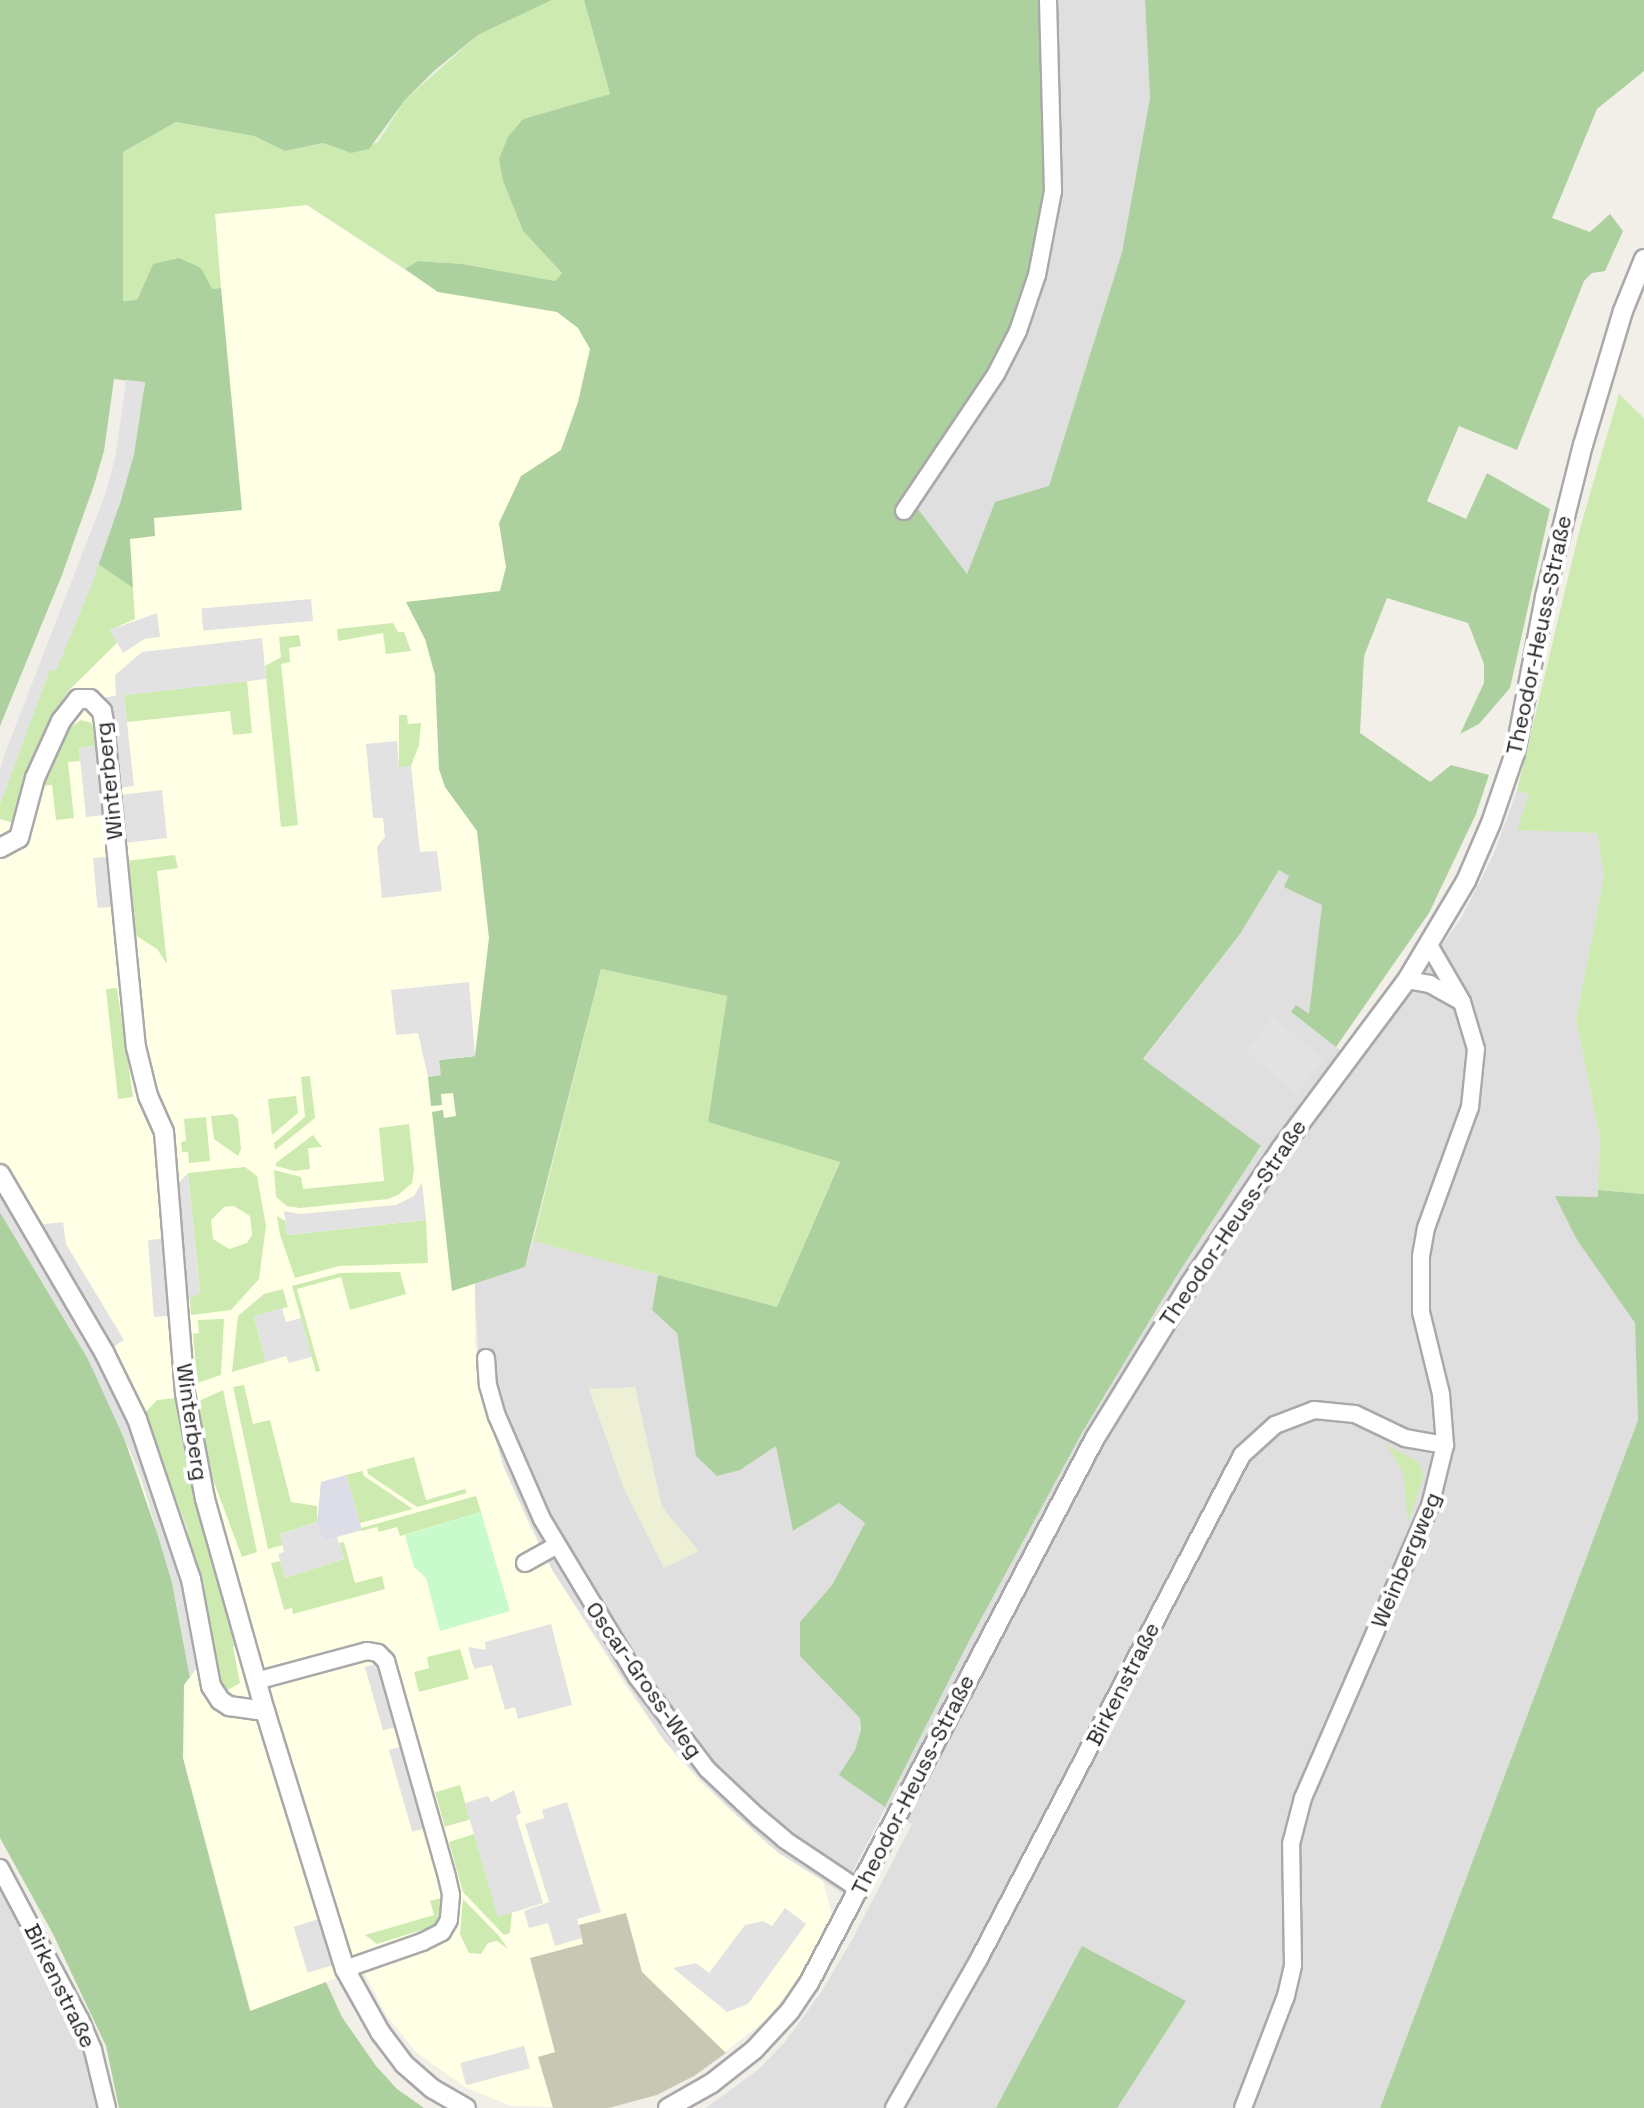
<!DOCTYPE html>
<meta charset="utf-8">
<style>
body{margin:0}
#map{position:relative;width:1644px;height:2108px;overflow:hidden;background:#f2efe9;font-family:"Space Grotesk",sans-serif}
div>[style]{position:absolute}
.residential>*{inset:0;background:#e0dfdf}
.education>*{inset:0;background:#ffffe5}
.construction>*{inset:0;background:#c7c7b4}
.farmland>*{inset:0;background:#eef0d5}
.grass>*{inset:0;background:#cdebb0;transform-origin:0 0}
.forest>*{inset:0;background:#add19e}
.park>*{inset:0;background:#c8facc}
.parking>*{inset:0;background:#e2e2e2;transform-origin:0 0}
.plaza>*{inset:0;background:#dddde8}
.roads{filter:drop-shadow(2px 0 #a9a9a9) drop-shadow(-2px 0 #a9a9a9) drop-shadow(0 2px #a9a9a9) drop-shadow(0 -2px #a9a9a9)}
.minor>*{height:16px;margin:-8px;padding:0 8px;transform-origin:8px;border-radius:8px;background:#fff}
.tertiary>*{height:18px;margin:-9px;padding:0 9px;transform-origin:9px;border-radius:9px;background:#fff}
span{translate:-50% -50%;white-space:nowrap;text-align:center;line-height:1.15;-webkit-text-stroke:8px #fff;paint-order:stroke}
.street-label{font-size:22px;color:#222}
</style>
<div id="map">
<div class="residential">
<div style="clip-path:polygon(1040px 0,1145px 0,1150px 98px,1122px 252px,1049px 487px,995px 502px,967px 574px,906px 494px,994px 363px,1044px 190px)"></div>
<div style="clip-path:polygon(1517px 791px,1529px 794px,1518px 829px,1597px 833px,1604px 876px,1576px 1019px,1600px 1138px,1598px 1197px,1556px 1196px,1577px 1240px,1635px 1323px,1638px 1420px,1380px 2108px,706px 2108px,759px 2069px,785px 2042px,822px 1991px,853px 1938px,912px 1824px,885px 1808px,842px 1893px,779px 1853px,749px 1829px,665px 1742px,552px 1570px,504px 1468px,481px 1391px,474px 1284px,525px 1267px,533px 1241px,658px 1275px,652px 1310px,677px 1333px,685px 1375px,740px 1470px,776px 1445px,794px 1531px,839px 1503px,865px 1523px,832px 1585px,800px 1622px,800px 1656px,860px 1717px,861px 1730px,855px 1750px,885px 1807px,968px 1643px,1083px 1431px,1176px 1277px,1261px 1147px,1143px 1060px,1240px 934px,1279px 870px,1290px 876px,1285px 887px,1322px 905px,1309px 1015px,1291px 1012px,1357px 1063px,1460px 920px,1493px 856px)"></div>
<div style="clip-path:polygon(0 1884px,85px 2049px,102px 2108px,0 2108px)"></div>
</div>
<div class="education">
<div style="clip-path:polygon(307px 205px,438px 292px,620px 315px,599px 409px,499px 523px,506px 567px,500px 591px,407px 603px,425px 639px,435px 675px,439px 769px,445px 787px,477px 830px,489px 938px,475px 1056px,475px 1341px,481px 1391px,504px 1468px,531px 1529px,552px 1570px,627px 1688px,665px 1742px,700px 1782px,778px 1853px,823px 1881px,833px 1919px,800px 1977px,766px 2020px,694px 2076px,657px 2095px,609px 2108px,511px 2106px,465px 2087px,417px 2053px,386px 2015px,362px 1968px,251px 2012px,183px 1758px,184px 1685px,138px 1469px,0 1212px,0 819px,14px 823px,25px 775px,51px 718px,69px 691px,116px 643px,130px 539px,154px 518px,242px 509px,214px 214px)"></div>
</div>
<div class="construction">
<div style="clip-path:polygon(626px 1913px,642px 1972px,726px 2053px,694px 2076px,657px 2095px,609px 2108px,553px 2108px,538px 2057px,555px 2052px,530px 1958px,583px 1944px,579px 1925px)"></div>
</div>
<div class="farmland">
<div style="clip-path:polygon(635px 1387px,662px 1507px,699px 1551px,664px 1568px,624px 1489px,589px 1389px)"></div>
</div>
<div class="grass">
<div style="clip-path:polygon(552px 0,584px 0,610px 94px,523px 119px,503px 181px,523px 231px,562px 273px,555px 281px,463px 264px,418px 261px,405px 269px,307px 205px,215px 214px,221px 288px,212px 289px,153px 264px,137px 300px,123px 301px,123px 152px,176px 122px,254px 136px,285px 151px,323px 143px,351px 153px,378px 142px,405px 100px,478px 35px)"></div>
<div style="clip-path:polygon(1619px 394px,1644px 418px,1644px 1194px,1598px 1190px,1600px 1138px,1576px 1019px,1604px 876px,1597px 833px,1517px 830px,1529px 794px,1517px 791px,1579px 532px)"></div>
<div style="clip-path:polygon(98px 564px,133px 588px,135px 619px,110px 630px,117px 643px,69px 690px,51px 718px,25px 775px,14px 823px,0 819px,0 804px,50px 669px,56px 670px)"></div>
<div style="clip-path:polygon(393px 623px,398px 632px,404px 632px,411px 651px,386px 654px,383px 633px,338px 641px,337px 629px)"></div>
<div style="clip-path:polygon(299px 635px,301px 646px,289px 648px,290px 662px,281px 664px,298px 825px,281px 827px,265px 666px,281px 657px,279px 637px)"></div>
<div style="clip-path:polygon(247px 681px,252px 733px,233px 735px,230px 711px,127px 722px,124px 695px)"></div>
<div style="clip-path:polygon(399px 715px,407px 715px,408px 724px,421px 723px,419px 745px,411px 766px,399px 768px)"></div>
<div style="clip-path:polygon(81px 720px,92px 723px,97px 746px,79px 748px,80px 761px,68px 762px,74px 818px,56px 820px,52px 785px,41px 786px,56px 747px,67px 730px)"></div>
<div style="clip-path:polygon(175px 855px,178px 868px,157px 871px,167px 964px,157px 949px,135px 935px,132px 928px,126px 861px)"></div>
<div style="clip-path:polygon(601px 969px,727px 996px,708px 1122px,840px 1161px,777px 1307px,533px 1241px)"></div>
<div style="clip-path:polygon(117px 988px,133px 1097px,118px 1099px,106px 989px)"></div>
<div style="clip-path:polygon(310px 1076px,315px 1118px,275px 1150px,274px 1143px,305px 1117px,301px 1077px)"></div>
<div style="clip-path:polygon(296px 1096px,298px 1113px,272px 1135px,268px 1099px)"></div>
<div style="clip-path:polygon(233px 1114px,238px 1119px,241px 1149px,238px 1156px,214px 1139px,211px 1116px)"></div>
<div style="clip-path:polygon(206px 1117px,210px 1161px,189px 1163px,188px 1152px,182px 1152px,181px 1142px,186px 1141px,184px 1119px)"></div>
<div style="clip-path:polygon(409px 1124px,414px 1170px,412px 1183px,398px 1195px,388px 1199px,300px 1208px,287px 1206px,276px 1197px,274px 1170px,301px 1177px,303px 1189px,384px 1181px,379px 1128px)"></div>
<div style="clip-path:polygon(313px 1135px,322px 1147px,308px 1148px,310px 1169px,294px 1171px,276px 1166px,276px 1163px)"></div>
<div style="clip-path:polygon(evenodd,245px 1167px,257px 1176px,266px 1226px,259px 1279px,231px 1310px,191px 1315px,190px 1298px,200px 1292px,188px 1173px,245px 1167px,234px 1206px,250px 1216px,252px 1235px,247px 1243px,229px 1249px,213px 1239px,211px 1220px,224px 1207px,234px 1206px)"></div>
<div style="clip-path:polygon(277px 1216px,285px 1221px,288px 1235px,426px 1220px,428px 1263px,339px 1266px,295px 1278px,280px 1235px)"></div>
<div style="clip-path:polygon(400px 1272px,406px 1294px,350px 1310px,341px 1277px,297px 1289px,320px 1371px,316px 1372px,292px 1286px,340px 1273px)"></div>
<div style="clip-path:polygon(283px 1289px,288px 1307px,254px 1316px,266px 1362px,232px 1372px,238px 1316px,264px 1294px)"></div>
<div style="clip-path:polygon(224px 1319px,221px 1375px,197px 1383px,193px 1334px,199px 1333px,198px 1320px)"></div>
<div style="clip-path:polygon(244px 1385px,253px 1424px,270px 1420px,291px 1502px,317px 1506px,317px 1522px,280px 1534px,283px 1545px,268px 1549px,233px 1387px)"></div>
<div style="clip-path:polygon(223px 1390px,257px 1552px,242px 1557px,209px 1469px,195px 1403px)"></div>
<div style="clip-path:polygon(177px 1398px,191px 1474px,236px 1646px,233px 1647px,240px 1683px,228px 1690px,221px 1686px,217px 1678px,187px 1529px,145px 1413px,157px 1400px)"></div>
<div style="clip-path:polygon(1387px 1445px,1418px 1462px,1424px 1474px,1408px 1522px,1403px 1472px)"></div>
<div style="clip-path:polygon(414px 1457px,426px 1500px,465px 1489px,467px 1493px,417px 1507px,368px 1474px,367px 1469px)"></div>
<div style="clip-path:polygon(362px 1471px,364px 1476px,413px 1509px,360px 1523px,346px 1475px)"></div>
<div style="clip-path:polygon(476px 1496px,481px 1512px,400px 1536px,397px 1527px,379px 1532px,377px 1527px,362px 1531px,361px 1528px)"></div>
<div style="clip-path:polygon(344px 1542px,355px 1583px,382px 1576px,385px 1589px,293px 1614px,292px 1608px,284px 1610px,271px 1563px,280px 1561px,285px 1578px,344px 1559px,339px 1543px)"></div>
<div style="clip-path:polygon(460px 1649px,469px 1679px,419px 1692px,414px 1672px,429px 1668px,427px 1657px)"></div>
<div style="left:460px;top:1785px;width:36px;height:26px;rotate:74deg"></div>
<div style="clip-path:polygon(474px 1834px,498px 1916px,512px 1912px,510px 1933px,504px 1935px,463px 1892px,449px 1842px)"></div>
<div style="clip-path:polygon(445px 1897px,438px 1925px,377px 1944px,365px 1935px,434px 1915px,430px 1901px)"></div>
<div style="clip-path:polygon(463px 1899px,499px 1936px,508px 1949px,497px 1941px,488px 1943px,481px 1954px,469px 1953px,460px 1934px)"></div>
</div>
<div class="forest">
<div style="clip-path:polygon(0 0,552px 0,478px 35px,434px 71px,405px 100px,369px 149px,351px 153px,323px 143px,285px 151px,254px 136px,176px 122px,123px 152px,123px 301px,137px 300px,153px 264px,179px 258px,201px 268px,212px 289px,221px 288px,242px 510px,154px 518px,155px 536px,130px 539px,133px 588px,98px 564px,121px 500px,145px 383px,114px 379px,104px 451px,94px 485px,62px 575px,0 726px)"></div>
<div style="clip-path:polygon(584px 0,1040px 0,1044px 190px,1039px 237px,1022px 299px,994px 363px,906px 493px,967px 574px,995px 502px,1049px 486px,1122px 252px,1150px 98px,1145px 0,1644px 0,1644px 71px,1597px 109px,1552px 218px,1590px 232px,1610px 214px,1623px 231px,1605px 271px,1592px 273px,1584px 281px,1517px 450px,1459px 426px,1427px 501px,1466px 519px,1487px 473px,1550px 509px,1510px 688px,1479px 724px,1460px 734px,1484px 683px,1484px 664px,1468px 623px,1387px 598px,1364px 656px,1360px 733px,1430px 782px,1451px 765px,1489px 775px,1476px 814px,1429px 913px,1336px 1047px,1291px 1012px,1296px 1005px,1309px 1014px,1322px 905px,1284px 887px,1289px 876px,1279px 870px,1240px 934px,1143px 1059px,1261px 1146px,1176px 1277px,1083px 1431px,968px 1643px,885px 1807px,839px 1775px,855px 1750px,861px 1730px,860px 1718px,800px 1656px,800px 1622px,832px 1585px,865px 1523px,839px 1503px,793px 1531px,776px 1446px,740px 1470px,717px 1476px,696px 1456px,677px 1333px,652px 1310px,658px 1275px,777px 1307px,840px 1162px,708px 1122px,727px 996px,601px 969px,525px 1267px,452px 1291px,432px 1112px,443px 1110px,444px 1118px,456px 1116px,453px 1093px,441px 1094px,442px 1105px,431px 1106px,428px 1077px,440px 1075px,439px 1060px,475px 1056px,489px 938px,477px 831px,445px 787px,439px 769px,435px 675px,425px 639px,406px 602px,500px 591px,506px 567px,499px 523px,521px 476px,561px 450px,578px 402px,590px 349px,578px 328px,557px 312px,438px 292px,405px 269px,418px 261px,463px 264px,555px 281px,562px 273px,523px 231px,503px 181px,499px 159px,508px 137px,523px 119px,610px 94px)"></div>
<div style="clip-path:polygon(1598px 1190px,1644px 1194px,1644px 2108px,1380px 2108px,1638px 1420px,1635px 1323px,1577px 1240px,1555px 1196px,1598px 1197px)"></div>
<div style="clip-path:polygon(0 1212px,87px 1357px,116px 1415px,159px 1538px,172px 1582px,190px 1677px,184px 1685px,183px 1758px,250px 2011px,326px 1982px,342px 2017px,376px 2066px,397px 2089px,424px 2108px,119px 2108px,106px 2046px,53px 1934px,0 1838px)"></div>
<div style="clip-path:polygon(1082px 1946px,1186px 2001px,1117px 2108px,996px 2108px)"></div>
</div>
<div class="park">
<div style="clip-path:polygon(481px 1512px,510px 1611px,440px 1631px,426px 1578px,414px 1567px,405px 1535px)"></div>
</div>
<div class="parking">
<div style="clip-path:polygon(126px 380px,145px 382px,134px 455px,121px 500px,92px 584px,56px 671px,50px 669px,0 804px,0 769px,7px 748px,105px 495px,116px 454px)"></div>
<div style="left:311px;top:599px;width:22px;height:110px;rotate:85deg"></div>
<div style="clip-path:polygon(157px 613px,160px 637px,144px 639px,123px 653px,110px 630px)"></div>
<div style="clip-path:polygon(262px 638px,266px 679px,124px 695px,134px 786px,111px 789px,112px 796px,162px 790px,167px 838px,116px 844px,113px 814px,86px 817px,79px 748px,106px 744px,90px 699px,116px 696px,115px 675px,142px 652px)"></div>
<div style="clip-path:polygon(397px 741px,399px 767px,411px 766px,420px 852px,437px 851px,442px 891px,382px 898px,377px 847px,385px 837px,383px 818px,373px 818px,366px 744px)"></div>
<div style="left:117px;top:856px;width:50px;height:24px;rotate:85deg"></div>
<div style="clip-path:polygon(469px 982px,475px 1056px,439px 1060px,441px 1075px,428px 1077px,418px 1033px,396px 1035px,391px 990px)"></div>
<div style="left:1273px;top:1017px;width:67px;height:44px;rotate:40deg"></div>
<div style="clip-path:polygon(188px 1173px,200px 1293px,178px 1304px,179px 1315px,154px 1317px,148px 1240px,173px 1238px,169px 1193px)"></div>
<div style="clip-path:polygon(0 1174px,29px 1226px,63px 1222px,66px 1244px,124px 1340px,105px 1352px,137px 1419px,205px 1657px,190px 1677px,172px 1582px,138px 1469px,87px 1357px,0 1212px)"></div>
<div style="clip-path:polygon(422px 1182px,426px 1220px,287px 1235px,284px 1211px,300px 1214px,396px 1205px,414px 1196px)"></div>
<div style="clip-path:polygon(282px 1308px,286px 1322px,301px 1318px,312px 1357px,289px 1363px,286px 1356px,266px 1362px,254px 1316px)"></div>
<div style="clip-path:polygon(317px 1522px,323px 1541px,337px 1537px,344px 1559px,285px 1578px,278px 1554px,284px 1552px,280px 1534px)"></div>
<div style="clip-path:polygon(551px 1624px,572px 1705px,518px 1719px,515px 1707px,505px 1710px,492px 1665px,474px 1669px,468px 1647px,486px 1650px,485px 1642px)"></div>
<div style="left:386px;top:1661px;width:66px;height:22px;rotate:74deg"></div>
<div style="left:410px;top:1744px;width:85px;height:22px;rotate:74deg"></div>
<div style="clip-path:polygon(514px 1790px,521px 1813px,516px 1816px,543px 1903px,498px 1917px,465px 1803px,488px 1796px,491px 1802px)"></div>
<div style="clip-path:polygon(567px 1802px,601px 1912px,577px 1919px,582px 1938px,555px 1946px,548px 1923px,529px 1928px,524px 1911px,549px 1902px,525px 1824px,544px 1818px,542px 1810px)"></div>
<div style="clip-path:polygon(785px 1908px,806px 1924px,748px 2004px,727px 2012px,673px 1968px,696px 1963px,709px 1973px,745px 1925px,763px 1921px,772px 1926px)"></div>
<div style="left:329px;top:1916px;width:48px;height:37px;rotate:73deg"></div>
<div style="left:524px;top:2046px;width:23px;height:66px;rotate:75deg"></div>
</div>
<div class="plaza">
<div style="clip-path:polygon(346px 1475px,362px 1530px,323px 1541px,317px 1522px,321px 1482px)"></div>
</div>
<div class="roads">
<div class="minor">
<div style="left:904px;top:511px;width:165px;rotate:-56.1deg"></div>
<div style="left:996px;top:374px;width:48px;rotate:-62.9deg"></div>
<div style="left:1018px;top:331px;width:59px;rotate:-71.3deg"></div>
<div style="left:1037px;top:275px;width:86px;rotate:-79.2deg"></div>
<div style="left:1053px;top:191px;width:191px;rotate:-91.5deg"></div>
<div style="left:1429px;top:945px;width:64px;rotate:59.8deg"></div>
<div style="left:486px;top:1358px;width:27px;rotate:86deg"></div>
<div style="left:488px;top:1385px;width:32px;rotate:74deg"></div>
<div style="left:497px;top:1416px;width:112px;rotate:66.4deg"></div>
<div style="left:542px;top:1519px;width:184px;rotate:59deg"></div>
<div style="left:637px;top:1677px;width:116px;rotate:52.7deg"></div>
<div style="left:707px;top:1769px;width:70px;rotate:43.3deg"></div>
<div style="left:758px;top:1817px;width:35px;rotate:40deg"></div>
<div style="left:785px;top:1840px;width:90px;rotate:33.7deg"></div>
<div style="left:525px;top:1563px;width:35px;rotate:-29deg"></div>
<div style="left:256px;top:1681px;width:115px;rotate:-15.1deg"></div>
<div style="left:367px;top:1651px;width:11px;rotate:10deg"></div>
<div style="left:378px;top:1653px;width:11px;rotate:45deg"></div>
<div style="left:386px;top:1661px;width:224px;rotate:74.2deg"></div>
<div style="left:447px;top:1877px;width:18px;rotate:77deg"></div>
<div style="left:451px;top:1895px;width:25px;rotate:95deg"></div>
<div style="left:449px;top:1920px;width:14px;rotate:120deg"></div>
<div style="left:442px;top:1932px;width:22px;rotate:153deg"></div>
<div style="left:422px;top:1942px;width:82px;rotate:160.7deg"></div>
<div style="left:0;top:1868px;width:171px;rotate:62.1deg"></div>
<div style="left:80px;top:2019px;width:34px;rotate:67deg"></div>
<div style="left:93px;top:2050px;width:60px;rotate:76.4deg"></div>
<div style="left:894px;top:2108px;width:172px;rotate:-60.3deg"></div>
<div style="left:979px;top:1959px;width:568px;rotate:-62.44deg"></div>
<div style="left:1242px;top:1455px;width:45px;rotate:-42.3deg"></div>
<div style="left:1275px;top:1425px;width:42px;rotate:-21deg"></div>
<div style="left:1314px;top:1410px;width:41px;rotate:5.6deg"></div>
<div style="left:1355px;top:1414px;width:55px;rotate:25.6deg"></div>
<div style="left:1405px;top:1438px;width:41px;rotate:9.9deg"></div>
<div style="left:1243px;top:2108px;width:120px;rotate:-69deg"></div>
<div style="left:1286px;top:1996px;width:32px;rotate:-77deg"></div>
<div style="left:1293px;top:1965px;width:121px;rotate:-90.9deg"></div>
<div style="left:1291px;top:1844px;width:48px;rotate:-75.4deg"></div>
<div style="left:1303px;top:1798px;width:318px;rotate:-66.5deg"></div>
<div style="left:1430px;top:1506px;width:63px;rotate:-76.2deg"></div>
<div style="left:1445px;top:1445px;width:51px;rotate:-94.5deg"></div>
<div style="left:1441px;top:1394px;width:84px;rotate:-103.7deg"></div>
<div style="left:1421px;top:1312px;width:56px;rotate:-90deg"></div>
<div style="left:1421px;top:1256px;width:28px;rotate:-80deg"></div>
<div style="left:1426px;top:1228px;width:129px;rotate:-70deg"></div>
<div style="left:1470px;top:1107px;width:58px;rotate:-84.1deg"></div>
<div style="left:1476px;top:1049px;width:49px;rotate:-106.6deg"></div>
<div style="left:1462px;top:1002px;width:37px;rotate:-151deg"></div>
<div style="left:1430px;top:984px;width:23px;rotate:-170deg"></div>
</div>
<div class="tertiary">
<div style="left:0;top:848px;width:21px;rotate:-28deg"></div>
<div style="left:19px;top:838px;width:62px;rotate:-75.1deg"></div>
<div style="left:35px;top:778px;width:63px;rotate:-65.5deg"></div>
<div style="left:61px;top:721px;width:28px;rotate:-52deg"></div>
<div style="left:78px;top:699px;width:12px"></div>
<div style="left:90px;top:699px;width:17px;rotate:45deg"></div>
<div style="left:102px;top:711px;width:11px;rotate:80deg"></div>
<div style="left:104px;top:722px;width:327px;rotate:84.4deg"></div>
<div style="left:136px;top:1047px;width:50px;rotate:76.2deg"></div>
<div style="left:148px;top:1096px;width:39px;rotate:66deg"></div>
<div style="left:164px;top:1132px;width:262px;rotate:85.4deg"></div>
<div style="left:185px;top:1393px;width:108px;rotate:79.3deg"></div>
<div style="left:205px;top:1499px;width:220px;rotate:74.2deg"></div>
<div style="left:265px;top:1711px;width:270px;rotate:72.8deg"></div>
<div style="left:345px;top:1969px;width:72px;rotate:60.9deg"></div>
<div style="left:380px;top:2032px;width:40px;rotate:53deg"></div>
<div style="left:404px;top:2064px;width:38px;rotate:41deg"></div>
<div style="left:433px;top:2089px;width:38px;rotate:30deg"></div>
<div style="left:0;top:1174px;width:206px;rotate:59.7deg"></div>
<div style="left:104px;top:1352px;width:75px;rotate:63.8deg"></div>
<div style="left:137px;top:1419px;width:169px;rotate:71.4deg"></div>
<div style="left:191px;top:1579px;width:109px;rotate:79.4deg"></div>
<div style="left:211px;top:1686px;width:17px;rotate:57deg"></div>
<div style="left:220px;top:1700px;width:11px;rotate:34deg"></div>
<div style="left:229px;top:1706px;width:36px;rotate:8deg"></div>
<div style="left:668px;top:2108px;width:51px;rotate:-29.6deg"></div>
<div style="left:712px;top:2083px;width:53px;rotate:-38.2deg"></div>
<div style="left:754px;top:2050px;width:53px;rotate:-47.3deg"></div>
<div style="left:790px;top:2011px;width:34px;rotate:-56deg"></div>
<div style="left:809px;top:1983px;width:615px;rotate:-62.31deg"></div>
<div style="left:1095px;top:1438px;width:181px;rotate:-58.3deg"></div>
<div style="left:1190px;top:1284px;width:163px;rotate:-56deg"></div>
<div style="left:1281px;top:1149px;width:211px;rotate:-53.3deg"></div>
<div style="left:1407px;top:980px;width:115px;rotate:-59.2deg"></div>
<div style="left:1466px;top:881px;width:63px;rotate:-66.7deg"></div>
<div style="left:1491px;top:823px;width:74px;rotate:-71.1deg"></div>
<div style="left:1515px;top:753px;width:159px;rotate:-79.1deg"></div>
<div style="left:1545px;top:597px;width:157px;rotate:-76deg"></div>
<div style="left:1583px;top:445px;width:140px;rotate:-73.4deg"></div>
<div style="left:1623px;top:311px;width:56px;rotate:-68deg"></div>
</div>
</div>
<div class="street-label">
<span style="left:1539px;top:635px;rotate:-78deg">Theodor-Heuss-Straße</span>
<span style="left:109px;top:781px;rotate:-96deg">Winterberg</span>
<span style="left:1233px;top:1223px;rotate:-56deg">Theodor-Heuss-Straße</span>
<span style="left:192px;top:1422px;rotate:82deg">Winterberg</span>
<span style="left:1406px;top:1560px;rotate:-67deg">Weinbergweg</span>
<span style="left:644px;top:1680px;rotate:55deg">Oscar-Gross-Weg</span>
<span style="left:1123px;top:1684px;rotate:-63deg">Birkenstraße</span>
<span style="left:913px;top:1785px;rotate:-63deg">Theodor-Heuss-Straße</span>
<span style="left:60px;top:1986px;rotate:64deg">Birkenstraße</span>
</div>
</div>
